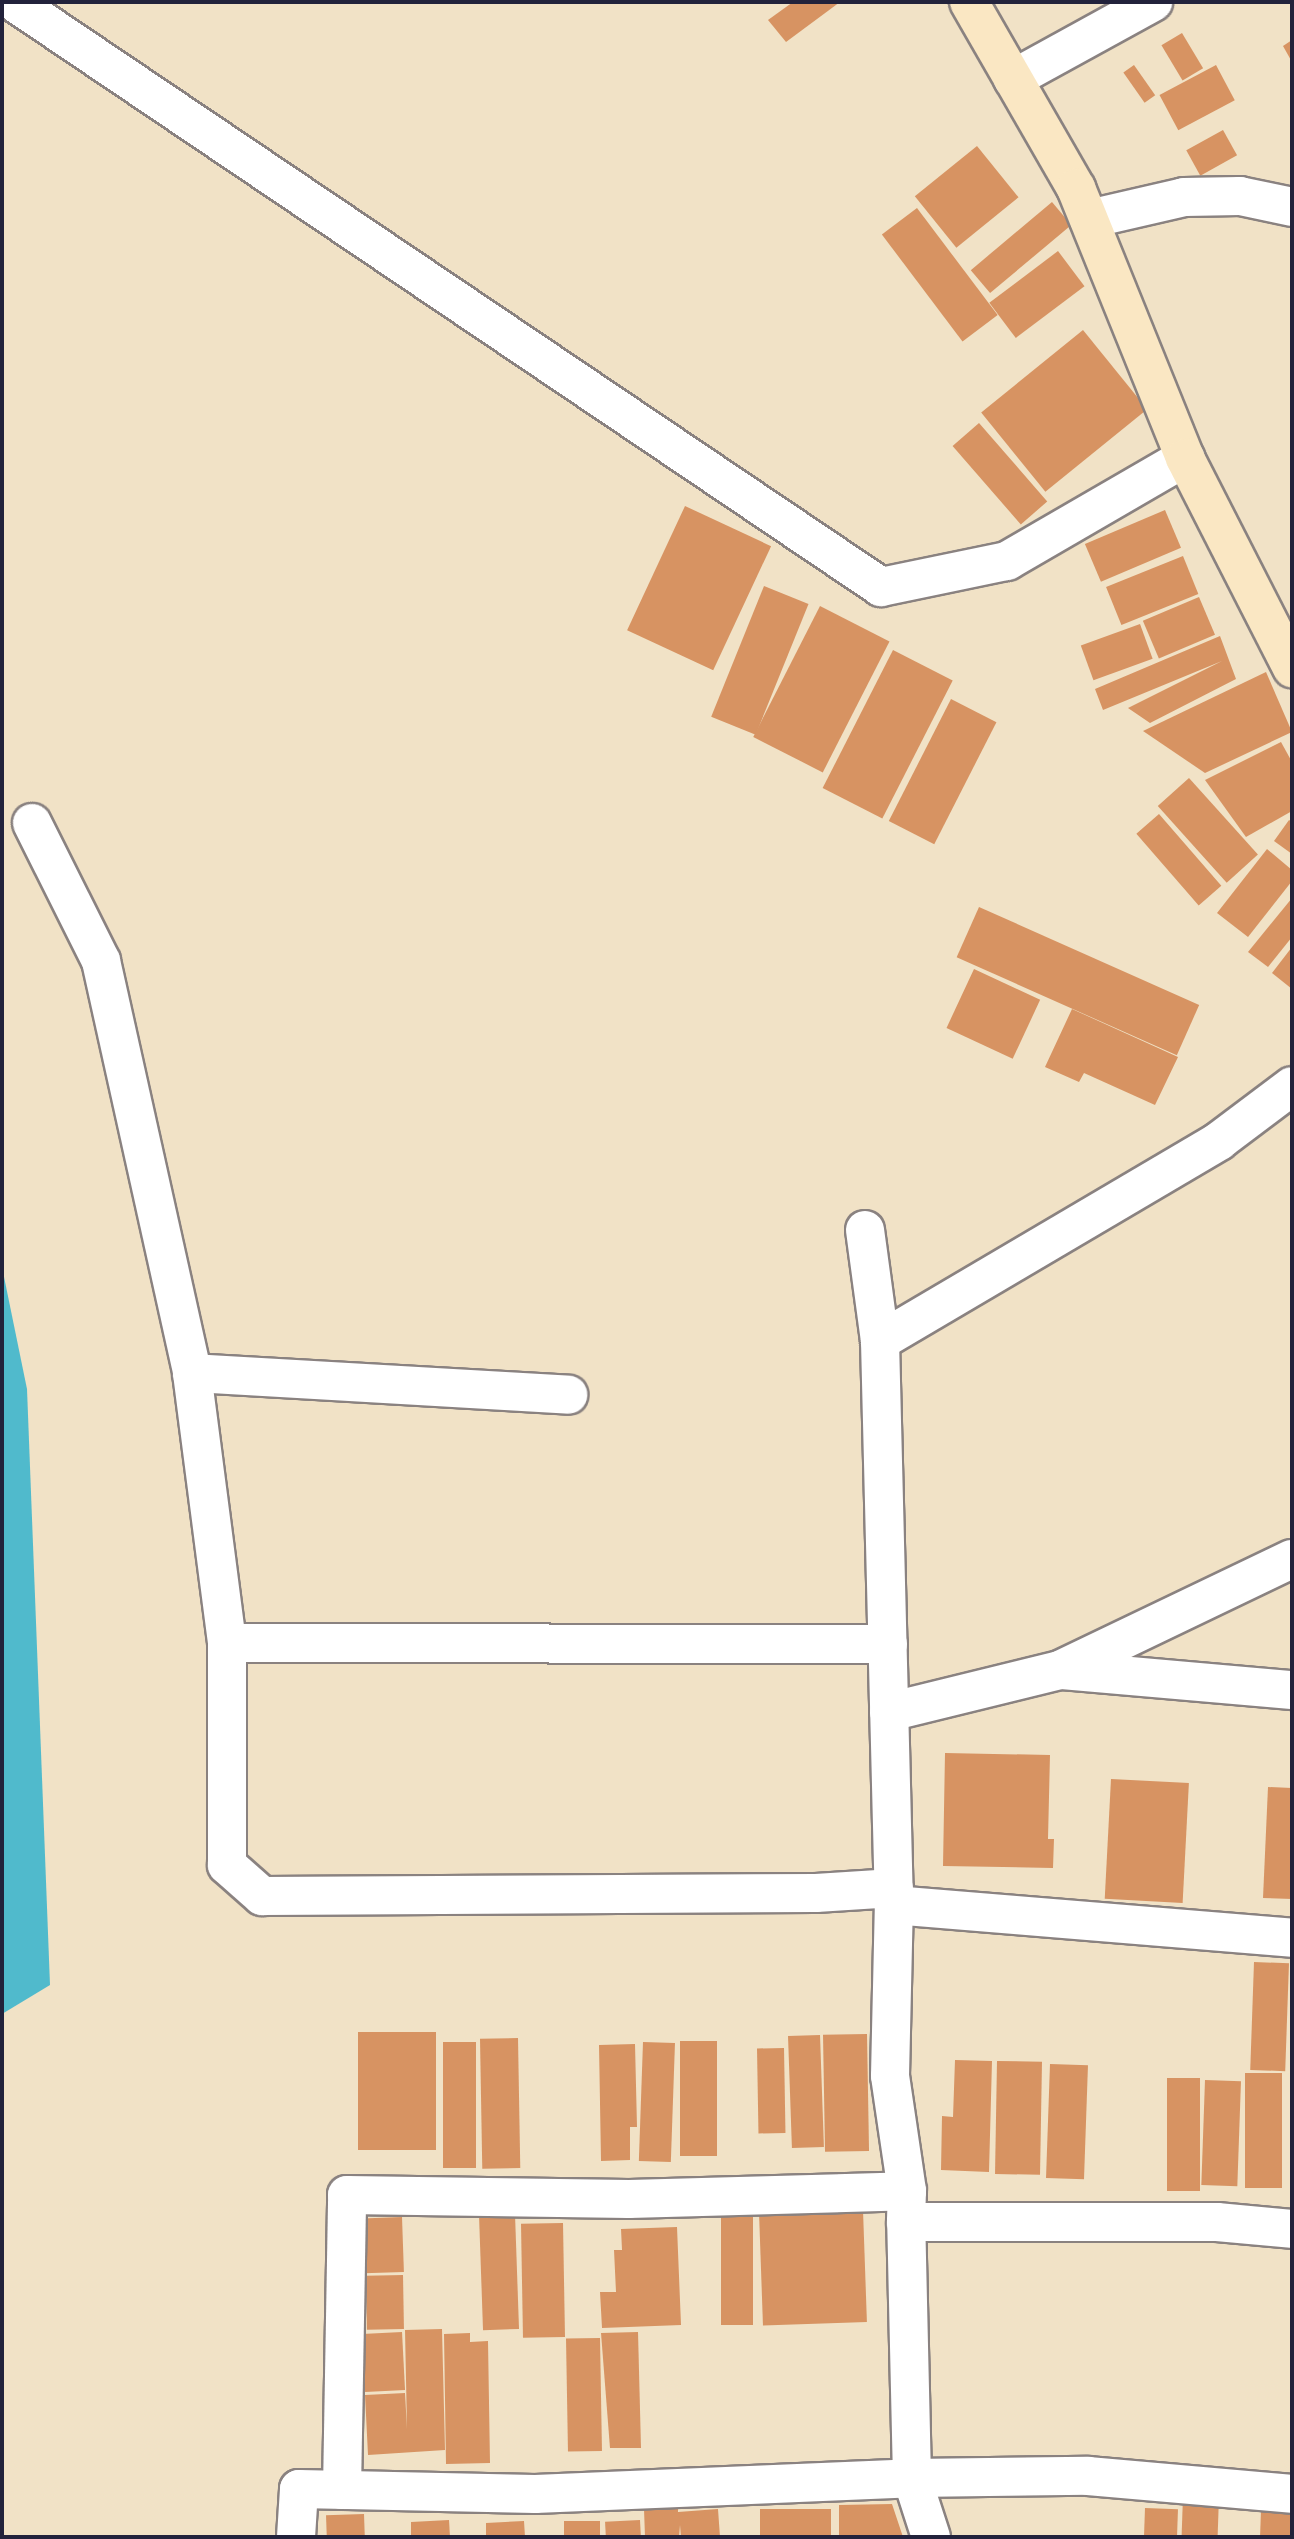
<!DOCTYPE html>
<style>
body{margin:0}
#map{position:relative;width:1294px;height:2539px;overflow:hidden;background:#f1e2c6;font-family:"Patrick Hand",sans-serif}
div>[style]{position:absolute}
.water>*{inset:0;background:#50bacc}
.building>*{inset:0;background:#d79362;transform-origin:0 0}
.roads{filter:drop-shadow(2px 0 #8a8280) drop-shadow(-2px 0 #8a8280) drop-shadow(0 2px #8a8280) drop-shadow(0 -2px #8a8280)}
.minor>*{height:38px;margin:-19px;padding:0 19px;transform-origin:19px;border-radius:19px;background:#fff}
.secondary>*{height:38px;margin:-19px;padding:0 19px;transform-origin:19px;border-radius:19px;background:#fae7c3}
span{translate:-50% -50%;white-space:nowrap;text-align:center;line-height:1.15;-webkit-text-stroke:6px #f6f6f2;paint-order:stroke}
.frame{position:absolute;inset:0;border:4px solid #22223b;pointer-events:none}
</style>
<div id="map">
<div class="water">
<div style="clip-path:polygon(2px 1267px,27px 1389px,50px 1985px,2px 2014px)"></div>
</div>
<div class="building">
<div style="clip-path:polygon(793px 2px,840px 2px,786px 42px,768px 20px)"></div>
<div style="left:1182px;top:33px;width:41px;height:24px;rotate:59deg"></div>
<div style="clip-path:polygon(1292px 40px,1292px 62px,1283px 46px)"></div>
<div style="left:1134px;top:65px;width:37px;height:13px;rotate:55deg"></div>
<div style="left:1216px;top:65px;width:40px;height:64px;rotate:62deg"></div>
<div style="left:1223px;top:130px;width:29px;height:42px;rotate:61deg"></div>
<div style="left:977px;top:146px;width:66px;height:80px;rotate:51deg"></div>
<div style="left:1052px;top:202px;width:30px;height:106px;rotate:50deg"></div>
<div style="left:917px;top:208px;width:134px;height:44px;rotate:53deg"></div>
<div style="left:1058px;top:251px;width:44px;height:86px;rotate:53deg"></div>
<div style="left:1083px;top:330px;width:102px;height:131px;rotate:51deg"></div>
<div style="left:979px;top:423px;width:104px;height:35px;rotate:49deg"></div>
<div style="left:685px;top:506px;width:95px;height:137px;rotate:25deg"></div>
<div style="left:1165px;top:510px;width:41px;height:87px;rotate:67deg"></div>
<div style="left:1183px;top:556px;width:41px;height:83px;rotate:68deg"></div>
<div style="left:764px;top:586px;width:48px;height:141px;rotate:22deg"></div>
<div style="left:1199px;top:597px;width:41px;height:61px;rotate:67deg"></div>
<div style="left:820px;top:606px;width:78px;height:147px;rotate:27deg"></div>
<div style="left:1140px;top:624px;width:37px;height:63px;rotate:70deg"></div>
<div style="clip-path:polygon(1220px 636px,1236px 679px,1150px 723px,1128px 708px,1222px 661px,1103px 710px,1095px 689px)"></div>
<div style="left:893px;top:650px;width:67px;height:155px;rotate:27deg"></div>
<div style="clip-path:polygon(1266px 672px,1292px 732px,1205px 773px,1143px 731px)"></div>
<div style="left:951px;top:699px;width:51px;height:137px;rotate:27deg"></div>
<div style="clip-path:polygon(1281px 742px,1292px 762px,1292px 811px,1246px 837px,1205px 780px)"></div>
<div style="left:1189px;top:778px;width:103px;height:42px;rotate:48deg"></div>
<div style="left:1159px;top:814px;width:95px;height:30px;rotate:49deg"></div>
<div style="clip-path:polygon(1289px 820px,1292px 822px,1292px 854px,1274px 841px)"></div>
<div style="clip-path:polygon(1267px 849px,1292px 870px,1292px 881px,1248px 937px,1217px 913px)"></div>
<div style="clip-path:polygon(1292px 898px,1292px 937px,1268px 967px,1248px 952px)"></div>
<div style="left:979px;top:907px;width:241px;height:55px;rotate:24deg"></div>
<div style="clip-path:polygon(1292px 947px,1292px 989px,1272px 973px)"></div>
<div style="left:974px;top:969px;width:73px;height:65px;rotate:25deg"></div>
<div style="clip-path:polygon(1072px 1009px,1178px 1057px,1155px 1105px,1084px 1073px,1079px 1082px,1045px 1067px)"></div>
<div style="clip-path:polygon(945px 1753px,1050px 1755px,1048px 1839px,1054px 1839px,1053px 1868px,943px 1866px)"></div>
<div style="left:1111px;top:1779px;width:78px;height:120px;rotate:3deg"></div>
<div style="clip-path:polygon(1268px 1787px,1292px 1788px,1292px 1899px,1263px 1898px)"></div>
<div style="left:1254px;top:1962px;width:35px;height:108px;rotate:2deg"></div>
<div style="left:436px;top:2032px;width:118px;height:78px;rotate:90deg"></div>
<div style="left:867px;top:2034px;width:117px;height:44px;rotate:89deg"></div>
<div style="left:820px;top:2035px;width:112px;height:32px;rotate:88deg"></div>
<div style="left:518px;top:2038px;width:130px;height:38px;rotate:89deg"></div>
<div style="left:680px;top:2041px;width:37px;height:115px"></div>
<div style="left:476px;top:2042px;width:126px;height:33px;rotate:90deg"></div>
<div style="left:643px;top:2042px;width:32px;height:119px;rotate:2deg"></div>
<div style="clip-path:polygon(635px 2044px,637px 2127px,630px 2127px,630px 2160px,601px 2161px,599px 2045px)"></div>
<div style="left:784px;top:2048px;width:85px;height:27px;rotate:89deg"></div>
<div style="clip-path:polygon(955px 2060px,992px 2061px,989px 2172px,941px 2170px,942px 2116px,953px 2117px)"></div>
<div style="left:997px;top:2061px;width:45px;height:113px;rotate:1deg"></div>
<div style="left:1050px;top:2064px;width:38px;height:114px;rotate:2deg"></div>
<div style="left:1245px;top:2073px;width:37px;height:115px"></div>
<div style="left:1167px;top:2078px;width:33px;height:113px"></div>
<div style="left:1205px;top:2080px;width:36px;height:105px;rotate:2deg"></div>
<div style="left:863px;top:2210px;width:112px;height:104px;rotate:88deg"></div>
<div style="left:515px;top:2214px;width:115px;height:36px;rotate:88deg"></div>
<div style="left:721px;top:2216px;width:32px;height:109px"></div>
<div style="left:402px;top:2217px;width:55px;height:40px;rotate:88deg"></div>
<div style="left:563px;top:2223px;width:114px;height:42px;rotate:89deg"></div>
<div style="clip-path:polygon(677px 2227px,681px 2325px,602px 2328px,600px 2292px,616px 2292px,614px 2250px,622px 2250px,621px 2229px)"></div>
<div style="left:403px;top:2275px;width:54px;height:37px;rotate:89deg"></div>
<div style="clip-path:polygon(442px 2329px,445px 2450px,368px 2455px,365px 2395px,405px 2393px,407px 2429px,405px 2330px)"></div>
<div style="left:402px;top:2332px;width:58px;height:40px;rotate:87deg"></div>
<div style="clip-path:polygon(638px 2332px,641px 2448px,610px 2448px,601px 2333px)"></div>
<div style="clip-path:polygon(470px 2333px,470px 2342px,488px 2341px,490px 2463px,446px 2464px,444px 2334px)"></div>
<div style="left:600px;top:2338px;width:113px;height:34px;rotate:89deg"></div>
<div style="left:1183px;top:2496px;width:36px;height:41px;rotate:2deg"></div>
<div style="clip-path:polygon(892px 2504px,903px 2537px,839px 2537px,839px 2505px)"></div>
<div style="clip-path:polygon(678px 2508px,678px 2512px,718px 2509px,720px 2537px,681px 2537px,680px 2525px,679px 2537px,645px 2537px,644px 2509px)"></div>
<div style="left:1145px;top:2508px;width:33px;height:29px;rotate:2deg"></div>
<div style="left:760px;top:2509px;width:71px;height:28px"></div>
<div style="left:1261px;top:2510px;width:31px;height:27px;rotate:2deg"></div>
<div style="left:364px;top:2514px;width:23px;height:38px;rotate:88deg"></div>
<div style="clip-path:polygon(449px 2520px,450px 2537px,411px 2537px,411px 2522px)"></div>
<div style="left:640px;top:2520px;width:17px;height:35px;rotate:87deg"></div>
<div style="clip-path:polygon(524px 2521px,525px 2537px,486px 2537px,486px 2523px)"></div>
<div style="left:600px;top:2521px;width:16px;height:36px;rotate:90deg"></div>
</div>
<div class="roads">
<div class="minor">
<div style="left:14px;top:2px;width:1046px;rotate:34.01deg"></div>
<div style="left:881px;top:587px;width:129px;rotate:-11.7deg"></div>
<div style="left:1007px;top:561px;width:206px;rotate:-30.1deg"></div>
<div style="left:1013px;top:79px;width:160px;rotate:-28.8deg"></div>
<div style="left:1089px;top:219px;width:98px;rotate:-13deg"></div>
<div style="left:1184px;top:197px;width:56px;rotate:-1deg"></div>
<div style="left:1240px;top:196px;width:53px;rotate:11.9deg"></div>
<div style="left:32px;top:823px;width:154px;rotate:63.4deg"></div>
<div style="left:101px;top:961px;width:422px;rotate:77.5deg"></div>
<div style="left:192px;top:1373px;width:272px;rotate:82.6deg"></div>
<div style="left:227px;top:1643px;width:222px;rotate:90deg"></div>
<div style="left:227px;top:1865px;width:47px;rotate:41.5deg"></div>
<div style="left:262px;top:1896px;width:554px;rotate:-0.31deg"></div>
<div style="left:816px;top:1893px;width:78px;rotate:-3.7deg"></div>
<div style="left:865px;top:1230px;width:112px;rotate:82.3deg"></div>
<div style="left:880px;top:1341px;width:564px;rotate:88.58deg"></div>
<div style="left:880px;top:1341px;width:394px;rotate:-30.5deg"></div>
<div style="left:1219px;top:1141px;width:91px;rotate:-37deg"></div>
<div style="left:192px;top:1373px;width:377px;rotate:3.3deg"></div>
<div style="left:227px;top:1643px;width:661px;rotate:0.09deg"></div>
<div style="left:1062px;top:1670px;width:231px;rotate:5deg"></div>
<div style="left:889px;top:1712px;width:176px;rotate:-13.8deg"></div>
<div style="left:1060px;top:1670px;width:257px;rotate:-25.6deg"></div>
<div style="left:907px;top:2191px;width:116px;rotate:-98.4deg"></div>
<div style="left:890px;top:2076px;width:171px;rotate:-88.7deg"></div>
<div style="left:894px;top:1905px;width:399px;rotate:4.7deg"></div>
<div style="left:342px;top:2490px;width:295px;rotate:-89deg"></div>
<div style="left:347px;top:2195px;width:282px;rotate:0.8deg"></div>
<div style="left:629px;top:2199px;width:278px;rotate:-1.6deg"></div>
<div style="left:907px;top:2191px;width:31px;rotate:92deg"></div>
<div style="left:296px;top:2537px;width:48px;rotate:-86.4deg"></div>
<div style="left:299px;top:2489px;width:236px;rotate:1.2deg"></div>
<div style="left:535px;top:2494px;width:377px;rotate:-2.4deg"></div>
<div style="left:912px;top:2478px;width:176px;rotate:-0.7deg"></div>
<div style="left:1088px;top:2476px;width:205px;rotate:5deg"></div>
<div style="left:931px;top:2537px;width:62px;rotate:-107.9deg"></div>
<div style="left:912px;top:2478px;width:256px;rotate:-91.3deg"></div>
<div style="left:906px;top:2222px;width:311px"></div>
<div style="left:1217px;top:2222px;width:75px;rotate:5.3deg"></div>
</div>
<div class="secondary">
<div style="left:969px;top:2px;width:215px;rotate:60.1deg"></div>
<div style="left:1076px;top:188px;width:291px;rotate:68deg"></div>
<div style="left:1185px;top:458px;width:236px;rotate:63deg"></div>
</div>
</div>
<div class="frame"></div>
</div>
